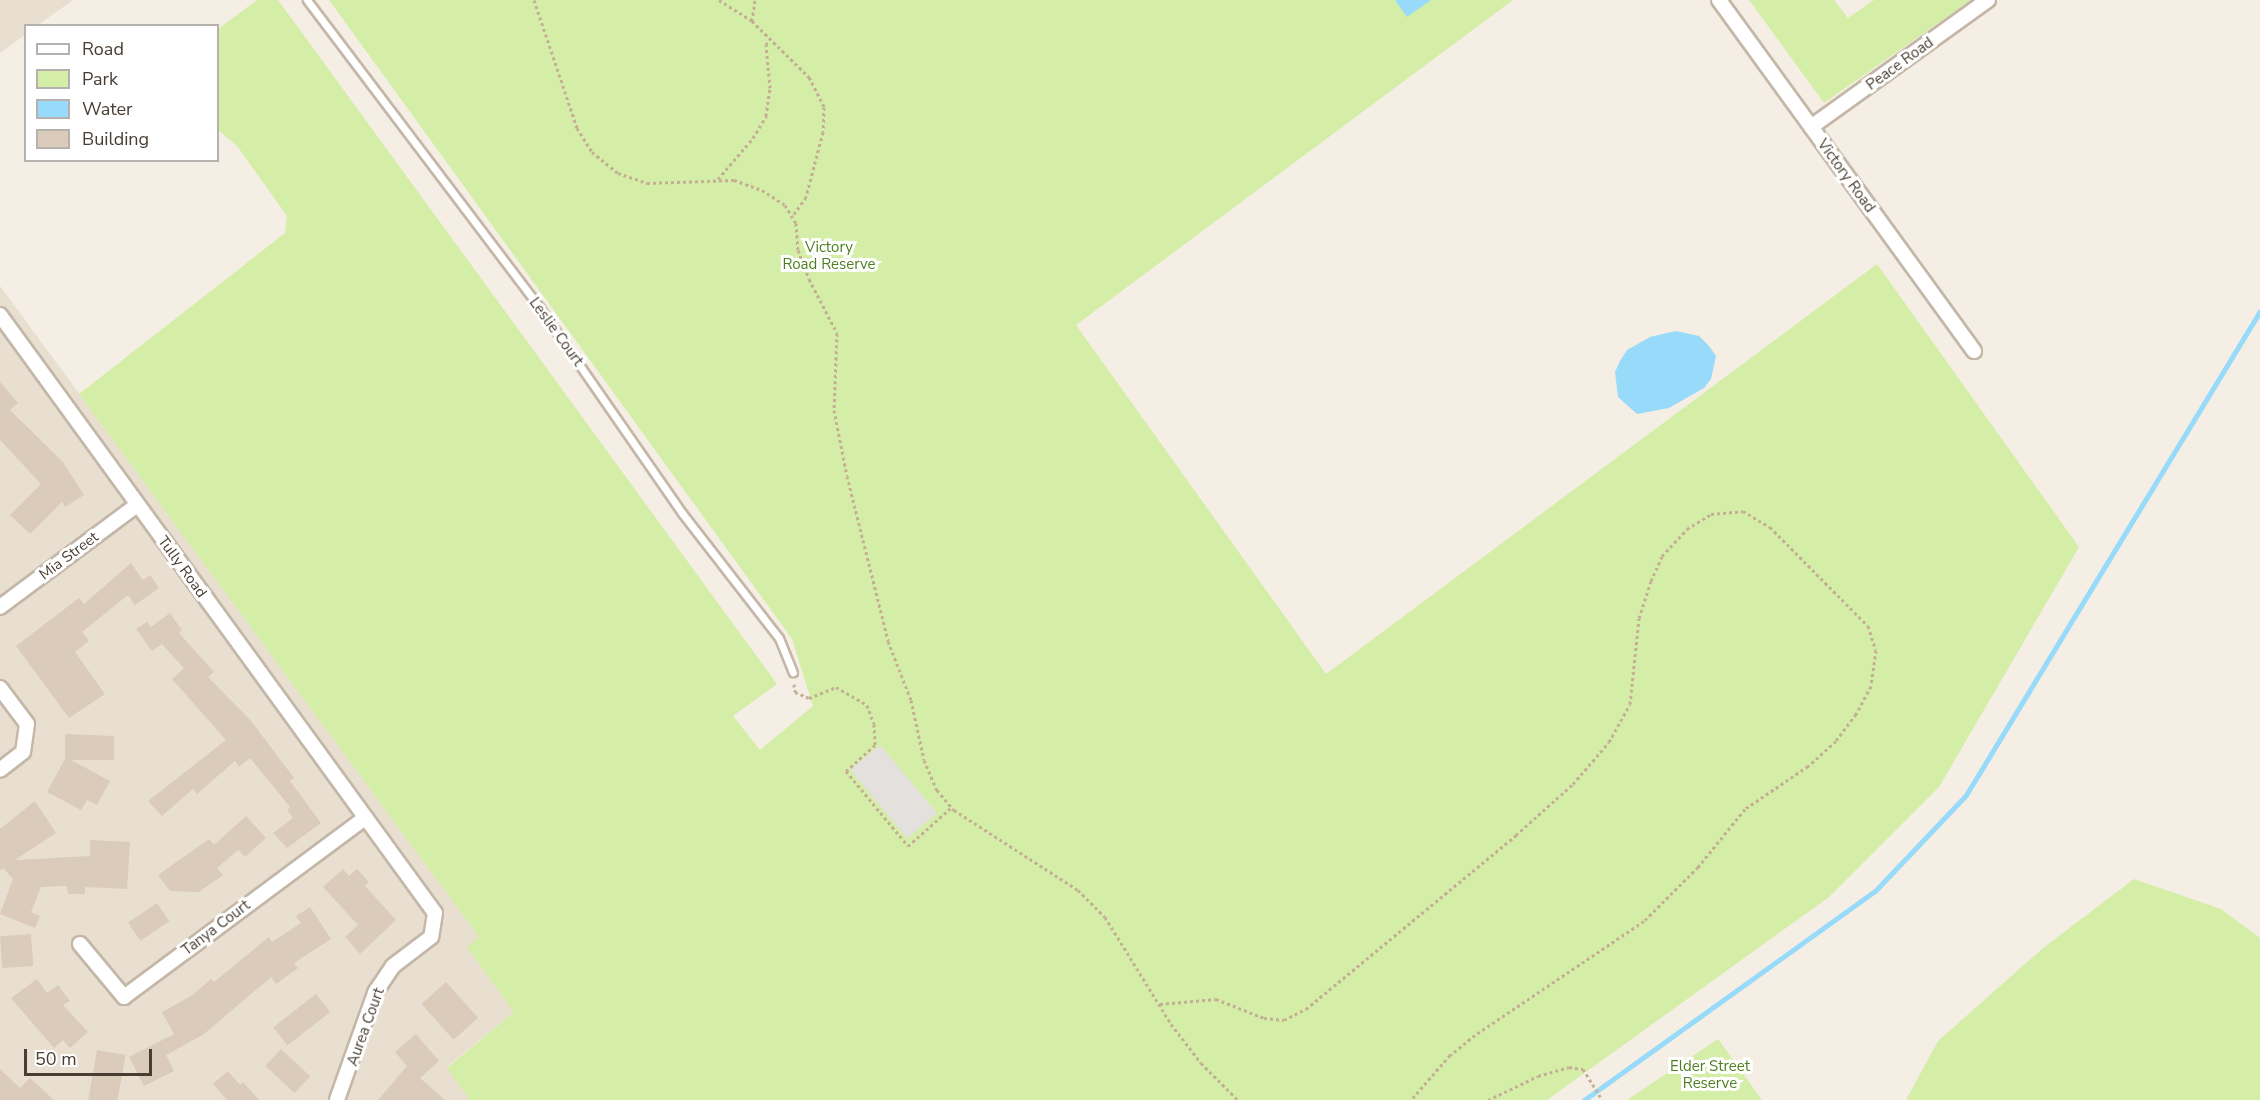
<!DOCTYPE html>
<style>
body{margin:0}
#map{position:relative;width:2260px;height:1100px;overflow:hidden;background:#f4eee4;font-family:"Nunito Sans",sans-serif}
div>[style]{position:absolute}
.residential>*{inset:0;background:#e9dfd1}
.green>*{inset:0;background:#d5eea7}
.parking>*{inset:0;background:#e4e0dd;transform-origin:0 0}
.water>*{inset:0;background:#98daf9}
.stream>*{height:5px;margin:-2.5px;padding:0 2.5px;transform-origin:2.5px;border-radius:2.5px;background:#98daf9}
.building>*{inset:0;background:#dacbbb;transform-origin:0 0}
.path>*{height:3px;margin-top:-1.5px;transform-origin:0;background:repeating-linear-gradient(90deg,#c4af95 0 3px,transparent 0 6px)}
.roads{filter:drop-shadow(2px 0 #c4b7a8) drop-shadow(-2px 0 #c4b7a8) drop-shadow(0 2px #c4b7a8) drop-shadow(0 -2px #c4b7a8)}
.lane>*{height:7px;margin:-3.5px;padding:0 3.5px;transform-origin:3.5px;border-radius:3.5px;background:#fff}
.street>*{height:14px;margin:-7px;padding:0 7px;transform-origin:7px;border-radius:7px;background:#fff}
span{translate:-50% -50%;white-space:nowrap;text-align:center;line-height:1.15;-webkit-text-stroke:6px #fff;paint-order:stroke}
.street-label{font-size:15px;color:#473d33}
.park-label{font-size:15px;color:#4d7f20}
.legend{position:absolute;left:24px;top:24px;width:195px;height:138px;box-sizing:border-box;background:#fff;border:2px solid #b5b1ad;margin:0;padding:8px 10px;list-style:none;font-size:18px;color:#473d33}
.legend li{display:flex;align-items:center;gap:12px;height:30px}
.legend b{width:30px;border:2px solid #b5b1ad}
.scale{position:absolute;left:24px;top:1049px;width:128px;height:27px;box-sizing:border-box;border:3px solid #473d33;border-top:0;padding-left:8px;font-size:18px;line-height:21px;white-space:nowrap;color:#473d33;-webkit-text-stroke:4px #fff;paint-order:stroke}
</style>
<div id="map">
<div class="residential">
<div style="clip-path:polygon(0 0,73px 0,38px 25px,26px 26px,25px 35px,0 53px)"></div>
<div style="clip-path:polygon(0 286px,479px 937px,468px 947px,514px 1012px,447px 1067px,470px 1100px,0 1100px)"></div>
</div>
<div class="green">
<div style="clip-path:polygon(257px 0,278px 0,777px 684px,733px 716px,760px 750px,813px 706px,792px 639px,329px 0,1513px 0,1076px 325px,1326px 674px,1877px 264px,2079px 547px,1939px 787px,1829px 897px,1547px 1100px,470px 1100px,447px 1068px,514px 1012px,467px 947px,479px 937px,79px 394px,285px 233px,287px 216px,237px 146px,218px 130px,218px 29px)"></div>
<div style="clip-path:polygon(1749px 0,1834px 0,1848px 18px,1874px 0,1971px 0,1824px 103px)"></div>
<div style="clip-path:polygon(2134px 879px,2221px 909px,2260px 938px,2260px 1100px,1906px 1100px,1938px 1041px,2043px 948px)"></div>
<div style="clip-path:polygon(1718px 1039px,1762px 1100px,1627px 1100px)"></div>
</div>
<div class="parking">
<div style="left:880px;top:745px;width:89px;height:39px;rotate:50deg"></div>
</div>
<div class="water">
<div style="clip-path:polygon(1395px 0,1431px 0,1407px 17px)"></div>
<div style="clip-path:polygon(1676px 331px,1699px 336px,1709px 346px,1716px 356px,1711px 379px,1704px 388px,1669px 408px,1637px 414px,1618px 397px,1615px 372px,1620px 361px,1627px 350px,1650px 337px)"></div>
</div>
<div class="stream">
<div style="left:1584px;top:1100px;width:358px;rotate:-35.7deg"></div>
<div style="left:1875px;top:891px;width:132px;rotate:-46.5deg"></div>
<div style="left:1966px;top:795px;width:566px;rotate:-58.72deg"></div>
</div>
<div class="building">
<div style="clip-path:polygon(0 382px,18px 403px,10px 410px,63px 462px,84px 495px,65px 507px,62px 502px,30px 534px,10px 515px,41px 484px,0 440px)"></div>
<div style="clip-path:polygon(131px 563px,143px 580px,150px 575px,159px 588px,135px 605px,128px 595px,82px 632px,89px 641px,75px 652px,105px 694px,69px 718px,16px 646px,79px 598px,84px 604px)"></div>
<div style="clip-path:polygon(170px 613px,182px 630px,179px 633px,214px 672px,208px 677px,252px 722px,294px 778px,290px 781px,321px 823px,287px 848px,273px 833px,293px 818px,287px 810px,290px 807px,250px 758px,239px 767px,235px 761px,197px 794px,193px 789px,162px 816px,148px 801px,226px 740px,172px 679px,184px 668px,162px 644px,152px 651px,136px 629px,147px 622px,151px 627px)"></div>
<div style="clip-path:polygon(65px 734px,114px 736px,114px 760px,71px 760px,110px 781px,97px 805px,87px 800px,81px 810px,47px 792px,65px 759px)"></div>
<div style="clip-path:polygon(35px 801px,56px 833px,15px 860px,90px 856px,90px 840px,130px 842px,127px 889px,85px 887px,85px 894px,68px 894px,67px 886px,41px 887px,31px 912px,40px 916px,35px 928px,0 914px,13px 879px,3px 868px,0 870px,0 829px)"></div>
<div style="clip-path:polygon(246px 816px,266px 838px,245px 857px,238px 850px,217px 868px,223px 875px,199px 892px,170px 891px,158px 875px,209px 839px,214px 845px)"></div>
<div style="clip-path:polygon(343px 869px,349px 876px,357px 869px,369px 882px,365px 886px,396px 920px,360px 954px,345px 937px,358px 925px,323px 887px)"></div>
<div style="left:157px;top:903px;width:22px;height:35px;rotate:56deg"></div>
<div style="clip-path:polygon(310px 907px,331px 939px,294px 963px,298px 968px,276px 984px,271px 977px,204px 1034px,166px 1055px,174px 1071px,144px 1086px,129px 1057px,174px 1034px,162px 1012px,191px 996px,211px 979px,214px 982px,269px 937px,272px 942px,301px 923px,296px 916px)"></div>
<div style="left:31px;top:934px;width:32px;height:31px;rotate:86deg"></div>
<div style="clip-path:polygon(37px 979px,47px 993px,58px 985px,70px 1001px,63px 1005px,88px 1032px,70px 1048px,63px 1040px,54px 1048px,11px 998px)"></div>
<div style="left:446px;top:982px;width:48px;height:33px;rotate:48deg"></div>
<div style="left:316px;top:994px;width:23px;height:54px;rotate:52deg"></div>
<div style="clip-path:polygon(416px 1034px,439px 1061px,420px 1078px,445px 1100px,378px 1100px,407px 1066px,395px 1052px)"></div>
<div style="left:281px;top:1049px;width:40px;height:23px;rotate:43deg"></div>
<div style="left:97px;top:1050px;width:29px;height:51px;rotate:10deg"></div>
<div style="clip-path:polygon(0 1069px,20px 1088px,30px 1078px,54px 1100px,0 1100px)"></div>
<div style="clip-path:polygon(228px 1071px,240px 1085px,243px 1082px,259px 1100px,227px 1100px,213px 1084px)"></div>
</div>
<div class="path">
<div style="left:534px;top:0;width:135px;rotate:71.4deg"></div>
<div style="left:577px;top:128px;width:28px;rotate:58deg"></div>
<div style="left:592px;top:152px;width:33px;rotate:39deg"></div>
<div style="left:618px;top:173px;width:31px;rotate:19deg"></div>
<div style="left:647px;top:183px;width:87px;rotate:-2deg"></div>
<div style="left:734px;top:180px;width:30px;rotate:20deg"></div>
<div style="left:762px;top:190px;width:27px;rotate:33deg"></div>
<div style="left:785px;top:205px;width:21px;rotate:59deg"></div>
<div style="left:796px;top:223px;width:27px;rotate:86deg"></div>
<div style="left:798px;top:250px;width:31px;rotate:69deg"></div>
<div style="left:809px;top:279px;width:61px;rotate:62.6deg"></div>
<div style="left:837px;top:333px;width:77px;rotate:92.2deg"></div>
<div style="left:834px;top:410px;width:67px;rotate:78.9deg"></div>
<div style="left:847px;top:476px;width:170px;rotate:76deg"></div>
<div style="left:888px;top:641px;width:63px;rotate:68.7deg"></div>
<div style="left:911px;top:700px;width:61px;rotate:77.8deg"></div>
<div style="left:924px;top:760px;width:33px;rotate:67deg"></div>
<div style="left:937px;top:790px;width:26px;rotate:50deg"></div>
<div style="left:954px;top:810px;width:148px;rotate:32.8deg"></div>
<div style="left:1078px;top:890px;width:38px;rotate:45deg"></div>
<div style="left:1105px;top:917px;width:126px;rotate:58.3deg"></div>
<div style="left:1171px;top:1024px;width:49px;rotate:52.4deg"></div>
<div style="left:1201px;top:1063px;width:52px;rotate:45deg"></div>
<div style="left:719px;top:0;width:39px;rotate:32deg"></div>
<div style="left:752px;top:21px;width:80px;rotate:44.5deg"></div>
<div style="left:809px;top:77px;width:34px;rotate:63deg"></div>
<div style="left:824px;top:107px;width:25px;rotate:92deg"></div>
<div style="left:823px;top:132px;width:67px;rotate:104.7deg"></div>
<div style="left:806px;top:197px;width:24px;rotate:125deg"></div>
<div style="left:752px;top:21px;width:21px;rotate:-82deg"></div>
<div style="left:718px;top:179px;width:54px;rotate:-49.5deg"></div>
<div style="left:753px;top:138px;width:26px;rotate:-59deg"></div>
<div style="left:766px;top:116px;width:28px;rotate:-82deg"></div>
<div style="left:770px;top:88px;width:43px;rotate:-95.3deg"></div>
<div style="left:766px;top:45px;width:7px;rotate:-56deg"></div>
<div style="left:794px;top:684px;width:8px;rotate:83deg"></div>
<div style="left:795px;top:692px;width:15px;rotate:23deg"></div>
<div style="left:809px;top:698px;width:29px;rotate:-22deg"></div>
<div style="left:836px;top:687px;width:36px;rotate:30deg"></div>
<div style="left:867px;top:705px;width:20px;rotate:70deg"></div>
<div style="left:874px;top:724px;width:21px;rotate:87deg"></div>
<div style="left:875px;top:745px;width:39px;rotate:138deg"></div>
<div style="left:846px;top:771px;width:97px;rotate:50.4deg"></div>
<div style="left:908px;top:846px;width:59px;rotate:-41.6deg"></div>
<div style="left:1160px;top:1004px;width:56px;rotate:-5.1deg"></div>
<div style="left:1216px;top:999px;width:52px;rotate:21.6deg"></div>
<div style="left:1264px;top:1018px;width:20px;rotate:6deg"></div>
<div style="left:1284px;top:1020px;width:25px;rotate:-27deg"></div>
<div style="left:1306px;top:1009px;width:273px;rotate:-39.6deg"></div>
<div style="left:1516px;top:835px;width:76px;rotate:-41.8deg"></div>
<div style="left:1573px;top:784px;width:55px;rotate:-49.4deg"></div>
<div style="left:1609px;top:742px;width:43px;rotate:-61.1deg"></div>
<div style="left:1630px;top:704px;width:86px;rotate:-84deg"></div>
<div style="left:1639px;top:618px;width:39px;rotate:-72deg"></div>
<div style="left:1651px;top:581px;width:27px;rotate:-66deg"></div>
<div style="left:1662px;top:556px;width:37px;rotate:-47deg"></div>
<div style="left:1687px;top:529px;width:28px;rotate:-32deg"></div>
<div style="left:1711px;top:514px;width:32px;rotate:-5deg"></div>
<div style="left:1743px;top:511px;width:31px;rotate:31deg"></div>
<div style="left:1770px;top:527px;width:139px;rotate:45.3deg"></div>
<div style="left:1868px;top:626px;width:25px;rotate:72deg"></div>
<div style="left:1876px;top:650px;width:36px;rotate:98deg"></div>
<div style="left:1871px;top:686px;width:32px;rotate:118deg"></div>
<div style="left:1856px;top:714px;width:34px;rotate:127deg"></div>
<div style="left:1836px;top:741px;width:38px;rotate:138deg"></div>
<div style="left:1808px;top:766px;width:76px;rotate:145.7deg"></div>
<div style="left:1745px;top:809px;width:75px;rotate:129deg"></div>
<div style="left:1698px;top:867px;width:76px;rotate:135deg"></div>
<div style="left:1644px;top:921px;width:204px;rotate:146deg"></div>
<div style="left:1475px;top:1035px;width:32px;rotate:141deg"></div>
<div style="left:1450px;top:1055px;width:60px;rotate:130.9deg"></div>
<div style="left:1488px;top:1100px;width:55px;rotate:-25.6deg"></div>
<div style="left:1538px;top:1076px;width:32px;rotate:-16deg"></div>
<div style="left:1569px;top:1067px;width:14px;rotate:8deg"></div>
<div style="left:1583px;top:1069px;width:36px;rotate:58deg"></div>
</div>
<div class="roads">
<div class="lane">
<div style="left:307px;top:0;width:386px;rotate:52.9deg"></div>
<div style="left:540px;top:308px;width:249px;rotate:55.3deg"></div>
<div style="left:682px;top:513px;width:158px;rotate:52.2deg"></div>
<div style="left:779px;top:638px;width:37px;rotate:68deg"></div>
</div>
<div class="street">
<div style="left:1719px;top:0;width:434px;rotate:54deg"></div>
<div style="left:1811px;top:127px;width:218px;rotate:-35.7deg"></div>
<div style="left:0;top:315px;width:739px;rotate:53.97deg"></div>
<div style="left:435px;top:913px;width:24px;rotate:99deg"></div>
<div style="left:431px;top:937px;width:48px;rotate:142.7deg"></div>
<div style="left:393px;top:966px;width:32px;rotate:124deg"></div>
<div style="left:375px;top:993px;width:114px;rotate:109.6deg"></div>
<div style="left:0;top:607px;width:171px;rotate:-36.7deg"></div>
<div style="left:0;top:688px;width:45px;rotate:53.1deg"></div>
<div style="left:27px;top:724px;width:28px;rotate:98deg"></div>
<div style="left:23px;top:752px;width:29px;rotate:142deg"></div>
<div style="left:80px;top:944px;width:69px;rotate:50.3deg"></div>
<div style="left:124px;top:997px;width:299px;rotate:-36.6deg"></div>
</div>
</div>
<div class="street-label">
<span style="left:1900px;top:64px;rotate:-36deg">Peace Road</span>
<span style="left:1846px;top:176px;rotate:54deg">Victory Road</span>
<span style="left:556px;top:332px;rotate:54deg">Leslie Court</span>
<span style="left:69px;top:556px;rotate:-37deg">Mia Street</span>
<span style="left:182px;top:567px;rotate:54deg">Tully Road</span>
<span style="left:216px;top:928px;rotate:-37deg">Tanya Court</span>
<span style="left:366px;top:1027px;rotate:-70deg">Aurea Court</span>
</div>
<div class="park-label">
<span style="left:829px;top:256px">Victory<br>Road Reserve</span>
<span style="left:1710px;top:1075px">Elder Street<br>Reserve</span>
</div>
<ul class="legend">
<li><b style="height:8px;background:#fff"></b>Road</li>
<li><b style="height:16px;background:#d5eea7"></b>Park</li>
<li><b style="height:16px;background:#98daf9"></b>Water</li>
<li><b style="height:16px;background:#dacbbb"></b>Building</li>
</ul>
<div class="scale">50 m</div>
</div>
